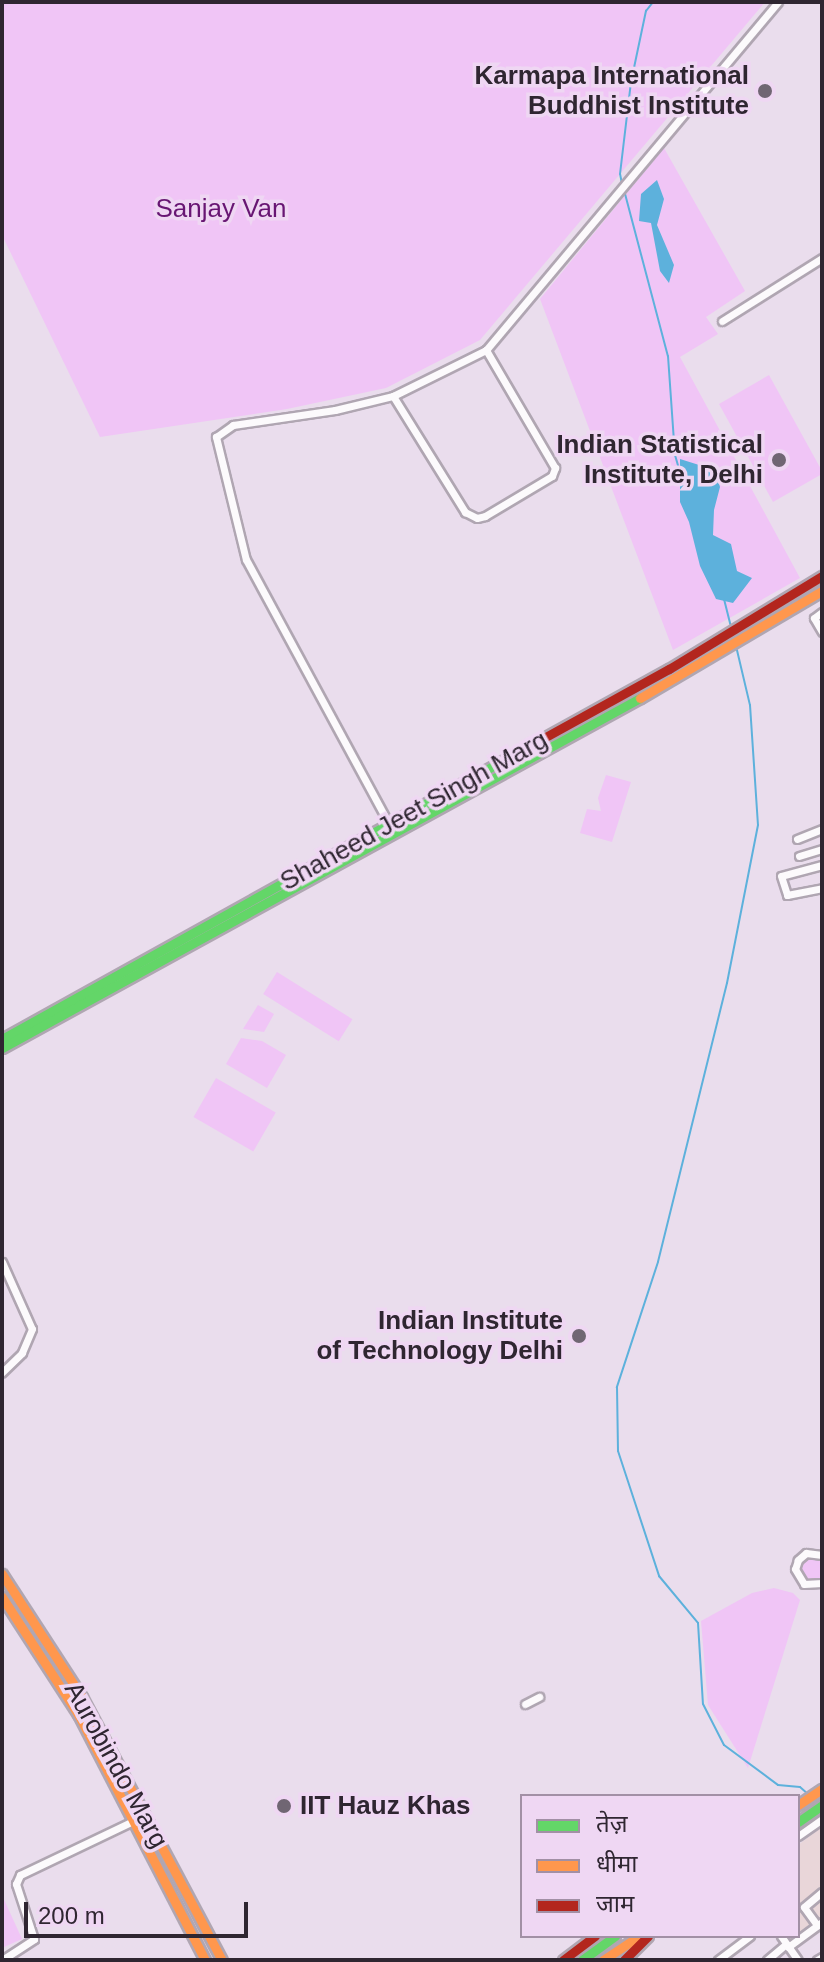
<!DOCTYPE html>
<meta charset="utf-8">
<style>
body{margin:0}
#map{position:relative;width:824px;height:1962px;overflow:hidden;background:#eadded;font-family:Arial,"Noto Sans Devanagari",sans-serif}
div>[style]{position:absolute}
.commercial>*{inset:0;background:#e9d6d9}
.green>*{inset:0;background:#f0c5f6;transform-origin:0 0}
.round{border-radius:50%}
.water>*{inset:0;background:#5db1dc}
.stream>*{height:2px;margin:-1px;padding:0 1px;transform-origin:1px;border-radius:1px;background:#5db1dc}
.roads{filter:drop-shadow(2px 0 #b0a6b2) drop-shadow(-2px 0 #b0a6b2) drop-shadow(0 2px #b0a6b2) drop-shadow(0 -2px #b0a6b2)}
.street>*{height:7px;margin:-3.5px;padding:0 3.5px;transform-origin:3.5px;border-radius:3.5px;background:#fcfafc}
.fast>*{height:9px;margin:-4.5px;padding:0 4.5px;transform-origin:4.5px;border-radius:4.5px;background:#63d668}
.slow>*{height:9px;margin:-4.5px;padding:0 4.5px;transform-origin:4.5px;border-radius:4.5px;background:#ff974d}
.jam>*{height:9px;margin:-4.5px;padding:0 4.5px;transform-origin:4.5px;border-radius:4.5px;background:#b3261e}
.dots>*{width:22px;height:22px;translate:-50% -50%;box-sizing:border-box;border:4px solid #efd7f3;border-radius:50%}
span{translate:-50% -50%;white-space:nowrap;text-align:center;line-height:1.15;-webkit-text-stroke:7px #efd7f3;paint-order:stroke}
.poi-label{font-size:26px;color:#2f2631;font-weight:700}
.right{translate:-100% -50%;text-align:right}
.left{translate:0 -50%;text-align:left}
.park-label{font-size:26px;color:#681673}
.street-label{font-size:26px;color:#2f2631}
.frame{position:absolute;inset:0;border:4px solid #2f2631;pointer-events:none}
.legend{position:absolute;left:520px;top:1794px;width:280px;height:144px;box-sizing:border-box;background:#efd7f3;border:2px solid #a290a5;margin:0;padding:10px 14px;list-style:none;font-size:24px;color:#2f2631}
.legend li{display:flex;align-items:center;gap:16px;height:40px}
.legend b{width:40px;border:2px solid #a290a5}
.scale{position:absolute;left:24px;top:1902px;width:224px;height:36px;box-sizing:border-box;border:4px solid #2f2631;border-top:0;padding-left:10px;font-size:24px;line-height:28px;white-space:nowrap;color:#2f2631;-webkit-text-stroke:6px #efd7f3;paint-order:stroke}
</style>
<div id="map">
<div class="commercial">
<div style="clip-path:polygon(822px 1827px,822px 1927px,795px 1947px,787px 1936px,798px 1936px,798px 1845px)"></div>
</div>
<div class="green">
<div style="clip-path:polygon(2px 2px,765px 2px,480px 340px,386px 388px,287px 409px,100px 437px,2px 235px)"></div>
<div style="clip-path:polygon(664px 148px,745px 291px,706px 317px,718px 334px,680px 357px,800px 578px,673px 650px,540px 299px)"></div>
<div style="clip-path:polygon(769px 375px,822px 471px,822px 474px,773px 502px,719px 404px)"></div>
<div style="clip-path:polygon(606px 775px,631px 782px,612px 842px,580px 833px,587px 809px,601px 811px,598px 798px)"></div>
<div style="left:277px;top:972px;width:89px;height:26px;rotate:32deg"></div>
<div style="clip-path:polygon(258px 1005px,274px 1014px,264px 1032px,243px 1029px)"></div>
<div style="clip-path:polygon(241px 1038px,262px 1041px,286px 1055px,267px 1088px,226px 1064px)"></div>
<div style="left:216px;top:1078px;width:69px;height:45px;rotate:30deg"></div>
<div class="round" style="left:798px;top:1556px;width:26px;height:26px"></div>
<div style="clip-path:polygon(774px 1588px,793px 1593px,800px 1600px,748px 1768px,708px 1705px,701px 1621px,752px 1593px)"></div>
<div style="clip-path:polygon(2px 1895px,22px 1939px,2px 1948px)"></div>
</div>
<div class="water">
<div style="clip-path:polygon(657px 180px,664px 199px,657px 225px,674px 265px,669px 283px,660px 271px,651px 223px,639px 221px,641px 194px)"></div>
<div style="clip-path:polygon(680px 459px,715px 470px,720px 487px,714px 510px,713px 535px,731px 544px,737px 571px,752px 578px,733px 603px,716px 599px,700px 566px,689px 522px,680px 502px)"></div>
</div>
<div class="stream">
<div style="left:622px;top:184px;width:10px;rotate:-101deg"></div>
<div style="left:620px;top:174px;width:93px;rotate:-83.2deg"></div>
<div style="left:631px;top:82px;width:73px;rotate:-78.1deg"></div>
<div style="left:646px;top:11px;width:11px;rotate:-52deg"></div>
<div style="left:624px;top:190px;width:172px;rotate:75.2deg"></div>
<div style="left:668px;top:356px;width:99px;rotate:86deg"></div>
<div style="left:675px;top:455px;width:19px;rotate:74deg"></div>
<div style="left:724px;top:599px;width:30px;rotate:76deg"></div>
<div style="left:736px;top:646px;width:61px;rotate:76.7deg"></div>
<div style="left:750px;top:705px;width:120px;rotate:86.2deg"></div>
<div style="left:758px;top:825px;width:161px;rotate:101.1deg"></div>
<div style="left:727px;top:983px;width:287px;rotate:103.9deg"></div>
<div style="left:658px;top:1262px;width:132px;rotate:108.2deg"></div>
<div style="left:617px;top:1387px;width:64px;rotate:89.1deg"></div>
<div style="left:618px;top:1451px;width:132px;rotate:71.8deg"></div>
<div style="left:659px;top:1576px;width:61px;rotate:50.3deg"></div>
<div style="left:698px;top:1623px;width:81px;rotate:86.5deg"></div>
<div style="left:703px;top:1704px;width:46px;rotate:62.9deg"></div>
<div style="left:724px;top:1745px;width:67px;rotate:36.5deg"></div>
<div style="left:778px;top:1785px;width:22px;rotate:5deg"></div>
<div style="left:800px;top:1787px;width:9px;rotate:41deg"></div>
</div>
<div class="roads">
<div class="street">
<div style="left:722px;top:321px;width:118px;rotate:-32.2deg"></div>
<div style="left:393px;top:396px;width:137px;rotate:58.2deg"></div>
<div style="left:465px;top:512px;width:13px;rotate:27deg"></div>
<div style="left:477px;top:518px;width:8px;rotate:-14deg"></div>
<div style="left:485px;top:516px;width:78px;rotate:-30.8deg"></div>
<div style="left:552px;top:476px;width:9px;rotate:-69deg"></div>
<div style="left:555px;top:468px;width:137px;rotate:-120.3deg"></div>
<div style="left:822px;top:612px;width:10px;rotate:143deg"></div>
<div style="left:814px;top:618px;width:16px;rotate:60deg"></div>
<div style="left:389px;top:824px;width:300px;rotate:-118.4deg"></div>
<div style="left:246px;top:560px;width:127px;rotate:-103.7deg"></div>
<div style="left:216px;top:437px;width:21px;rotate:-35deg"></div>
<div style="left:233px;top:425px;width:103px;rotate:-8.4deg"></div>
<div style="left:335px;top:410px;width:60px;rotate:-13.6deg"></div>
<div style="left:393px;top:396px;width:104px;rotate:-26.3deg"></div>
<div style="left:486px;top:350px;width:454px;rotate:-50deg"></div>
<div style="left:797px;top:839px;width:27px;rotate:-22deg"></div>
<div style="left:799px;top:856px;width:24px;rotate:-17deg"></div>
<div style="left:822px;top:865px;width:42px;rotate:165deg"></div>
<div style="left:781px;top:876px;width:20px;rotate:72deg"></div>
<div style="left:787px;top:895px;width:36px;rotate:-11deg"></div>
<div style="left:2px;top:1262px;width:73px;rotate:65.9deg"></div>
<div style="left:32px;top:1329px;width:26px;rotate:113deg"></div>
<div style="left:22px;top:1353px;width:28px;rotate:136deg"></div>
<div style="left:822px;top:1555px;width:16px;rotate:-173deg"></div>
<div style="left:806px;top:1553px;width:11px;rotate:139deg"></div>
<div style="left:798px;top:1560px;width:9px;rotate:108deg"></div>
<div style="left:795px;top:1569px;width:17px;rotate:59deg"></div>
<div style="left:804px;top:1584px;width:18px;rotate:-3deg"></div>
<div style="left:525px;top:1704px;width:16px;rotate:-27deg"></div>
<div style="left:798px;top:1836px;width:28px;rotate:-35deg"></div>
<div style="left:817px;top:1925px;width:22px;rotate:-126deg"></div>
<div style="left:804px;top:1907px;width:23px;rotate:-40deg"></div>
<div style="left:781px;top:1936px;width:29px;rotate:55deg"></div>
<div style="left:788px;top:1947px;width:42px;rotate:-36.3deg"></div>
<div style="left:2px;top:1960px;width:38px;rotate:-33deg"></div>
<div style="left:34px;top:1939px;width:58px;rotate:-108.1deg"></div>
<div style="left:16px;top:1884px;width:10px;rotate:-66deg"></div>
<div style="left:20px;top:1875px;width:125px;rotate:-25.5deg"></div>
<div style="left:718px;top:1960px;width:40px;rotate:-37deg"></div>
<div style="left:767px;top:1960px;width:25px;rotate:-40deg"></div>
<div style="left:817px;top:1960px;width:6px;rotate:-31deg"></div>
</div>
<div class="fast">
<div style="left:2px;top:1039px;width:585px;rotate:-29.06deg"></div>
<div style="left:2px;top:1048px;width:728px;rotate:-28.75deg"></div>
<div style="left:798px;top:1822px;width:29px;rotate:-35deg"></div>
<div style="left:582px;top:1960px;width:41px;rotate:-36deg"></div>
</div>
<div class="slow">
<div style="left:640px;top:698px;width:211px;rotate:-30.5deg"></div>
<div style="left:2px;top:1574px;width:147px;rotate:57deg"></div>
<div style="left:82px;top:1697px;width:298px;rotate:62deg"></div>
<div style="left:2px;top:1597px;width:140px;rotate:57deg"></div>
<div style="left:78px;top:1714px;width:277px;rotate:62.7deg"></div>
<div style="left:798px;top:1805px;width:29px;rotate:-34deg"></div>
<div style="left:603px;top:1960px;width:43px;rotate:-33.7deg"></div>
</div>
<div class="jam">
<div style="left:513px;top:755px;width:178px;rotate:-28.9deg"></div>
<div style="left:669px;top:669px;width:179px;rotate:-31.3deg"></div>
<div style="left:563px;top:1960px;width:40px;rotate:-37deg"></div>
<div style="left:624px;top:1960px;width:34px;rotate:-45deg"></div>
</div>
</div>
<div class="dots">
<div style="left:765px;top:91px;background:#706673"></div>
<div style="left:779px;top:460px;background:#706673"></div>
<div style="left:579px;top:1336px;background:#706673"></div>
<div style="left:284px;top:1806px;background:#706673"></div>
</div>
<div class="poi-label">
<span class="right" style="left:749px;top:91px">Karmapa International<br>Buddhist Institute</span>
<span class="right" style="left:763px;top:460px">Indian Statistical<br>Institute, Delhi</span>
<span class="right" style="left:563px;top:1336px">Indian Institute<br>of Technology Delhi</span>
<span class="left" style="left:300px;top:1806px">IIT Hauz Khas</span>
</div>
<div class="park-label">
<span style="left:221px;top:209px">Sanjay Van</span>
</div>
<div class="street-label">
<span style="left:414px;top:811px;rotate:-29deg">Shaheed Jeet Singh Marg</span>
<span style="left:116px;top:1765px;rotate:61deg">Aurobindo Marg</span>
</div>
<div class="frame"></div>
<ul class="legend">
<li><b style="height:10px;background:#63d668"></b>तेज़</li>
<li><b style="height:10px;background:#ff974d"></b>धीमा</li>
<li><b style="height:10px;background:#b3261e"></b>जाम</li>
</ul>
<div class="scale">200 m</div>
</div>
